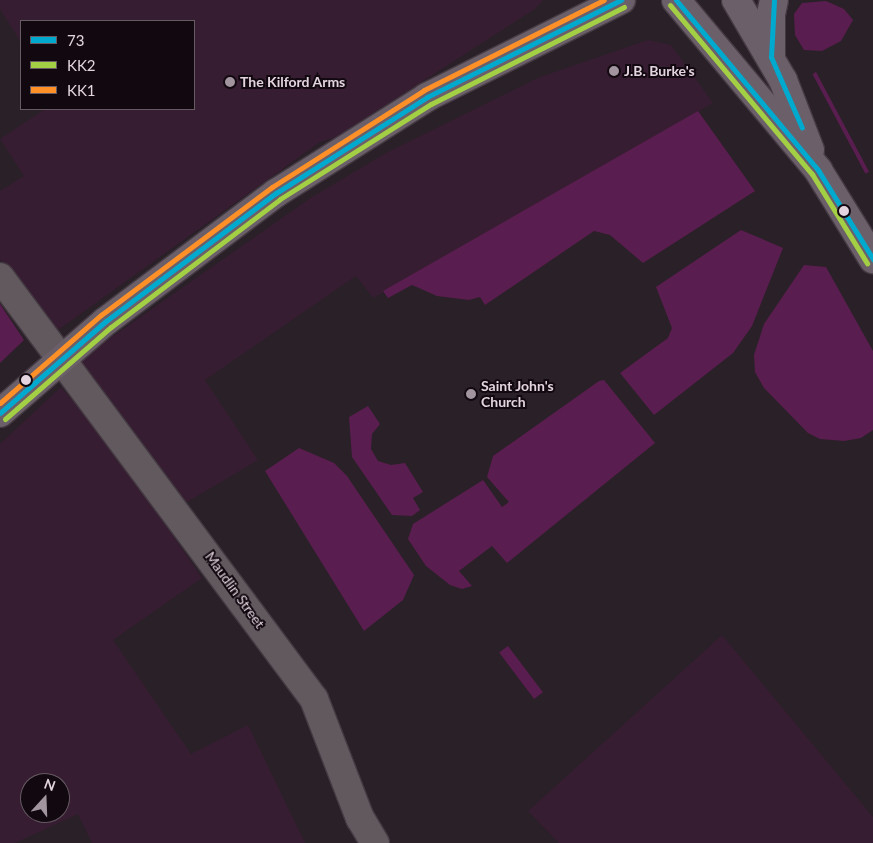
<!DOCTYPE html>
<style>
body{margin:0}
#map{position:relative;width:873px;height:843px;overflow:hidden;background:#2a2028;font-family:Lato,sans-serif}
div>[style]{position:absolute}
.built>*{inset:0;background:#361d31}
.green>*{inset:0;background:#5a1d4f;transform-origin:0 0}
.roads{filter:drop-shadow(1px 0 #443a42) drop-shadow(-1px 0 #443a42) drop-shadow(0 1px #443a42) drop-shadow(0 -1px #443a42)}
.minor>*{height:28px;margin:-14px;padding:0 14px;transform-origin:14px;border-radius:14px;background:#62595f}
.major>*{height:28px;margin:-14px;padding:0 14px;transform-origin:14px;border-radius:14px;background:#6b5f69}
.bus-1>*{height:5px;margin:-2.5px;padding:0 2.5px;transform-origin:2.5px;border-radius:2.5px;background:#00a9ce}
.bus-2>*{height:5px;margin:-2.5px;padding:0 2.5px;transform-origin:2.5px;border-radius:2.5px;background:#a3cf44}
.bus-3>*{height:5px;margin:-2.5px;padding:0 2.5px;transform-origin:2.5px;border-radius:2.5px;background:#ff9027}
.dots>*{width:14px;height:14px;translate:-50% -50%;box-sizing:border-box;border:2px solid #120910;border-radius:50%}
span{translate:-50% -50%;white-space:nowrap;text-align:center;line-height:1.15;-webkit-text-stroke:4px #120910;paint-order:stroke}
.poi-label{font-size:14px;color:#e3d4df;font-weight:700}
.left{translate:0 -50%;text-align:left}
.street-label{font-size:14px;color:#e3d4df}
.legend{position:absolute;left:20px;top:20px;width:175px;height:90px;box-sizing:border-box;background:#120910;border:1px solid #665a63;margin:0;padding:6px 9px;list-style:none;font-size:15px;color:#e3d4df}
.legend li{display:flex;align-items:center;gap:10px;height:25px}
.legend b{width:25px;border:1px solid #665a63}
.north{position:absolute;left:20px;top:773px;width:50px;height:50px;box-sizing:border-box;background:#120910;border:1px solid #665a63;border-radius:50%;rotate:20deg;font-size:14px;font-weight:700;line-height:20px;text-align:center;color:#e3d4df}
.north::after{content:'';display:block;margin:auto;width:18px;height:22px;background:#a2959f;clip-path:polygon(50% 0,100% 100%,50% 72%,0 100%)}
</style>
<div id="map">
<div class="built">
<div style="clip-path:polygon(0 0,543px 0,535px 9px,336px 137px,320px 142px,47px 338px,0 259px,0 191px,24px 176px,0 139px,45px 109px,194px 109px,194px 21px,21px 21px,21px 42px,0 9px)"></div>
<div style="clip-path:polygon(648px 40px,671px 45px,713px 103px,373px 298px,356px 276px,205px 380px,258px 460px,182px 505px,76px 362px,312px 197px,386px 153px,540px 77px)"></div>
<div style="clip-path:polygon(evenodd,61px 387px,111px 445px,202px 578px,113px 640px,191px 754px,248px 725px,305px 843px,92px 843px,78px 814px,15px 843px,0 843px,0 444px,61px 387px,30px 783px,60px 783px,60px 813px,30px 813px,30px 783px)"></div>
<div style="clip-path:polygon(722px 635px,873px 817px,873px 843px,559px 843px,528px 811px)"></div>
</div>
<div class="green">
<div style="clip-path:polygon(826px 1px,844px 9px,853px 20px,841px 41px,822px 51px,804px 50px,795px 35px,794px 14px,802px 3px)"></div>
<div style="left:816px;top:72px;width:113px;height:4px;rotate:62deg"></div>
<div style="clip-path:polygon(698px 111px,755px 191px,643px 263px,610px 235px,594px 231px,485px 305px,480px 297px,469px 300px,437px 296px,412px 285px,388px 298px,383px 291px)"></div>
<div style="clip-path:polygon(741px 230px,783px 248px,752px 326px,733px 353px,654px 415px,620px 373px,668px 338px,672px 328px,656px 287px)"></div>
<div style="clip-path:polygon(804px 265px,826px 267px,873px 351px,873px 430px,861px 438px,844px 441px,820px 439px,808px 433px,764px 388px,755px 372px,754px 355px,764px 324px)"></div>
<div style="clip-path:polygon(0 304px,24px 340px,0 363px)"></div>
<div style="clip-path:polygon(604px 380px,655px 443px,507px 563px,492px 546px,459px 571px,472px 586px,462px 589px,450px 585px,426px 566px,408px 539px,413px 524px,483px 480px,502px 507px,509px 502px,487px 477px,493px 456px,599px 381px)"></div>
<div style="clip-path:polygon(368px 406px,380px 424px,372px 434px,371px 449px,378px 461px,391px 465px,405px 463px,423px 492px,413px 498px,420px 510px,412px 516px,392px 515px,352px 457px,349px 417px)"></div>
<div style="clip-path:polygon(299px 448px,334px 463px,347px 476px,414px 575px,403px 600px,364px 631px,265px 471px)"></div>
<div style="left:508px;top:646px;width:58px;height:11px;rotate:53deg"></div>
</div>
<div class="roads">
<div class="minor">
<div style="left:0;top:277px;width:526px;rotate:53.35deg"></div>
<div style="left:314px;top:699px;width:128px;rotate:68.9deg"></div>
<div style="left:360px;top:818px;width:29px;rotate:59deg"></div>
</div>
<div class="major">
<div style="left:676px;top:0;width:222px;rotate:50.1deg"></div>
<div style="left:818px;top:170px;width:105px;rotate:58.3deg"></div>
<div style="left:736px;top:0;width:93px;rotate:59.6deg"></div>
<div style="left:783px;top:80px;width:75px;rotate:68.9deg"></div>
<div style="left:771px;top:56px;width:42px;rotate:-90deg"></div>
<div style="left:771px;top:14px;width:14px;rotate:-78deg"></div>
<div style="left:0;top:413px;width:140px;rotate:-41deg"></div>
<div style="left:106px;top:321px;width:213px;rotate:-37deg"></div>
<div style="left:276px;top:193px;width:179px;rotate:-32.4deg"></div>
<div style="left:427px;top:97px;width:217px;rotate:-26.6deg"></div>
</div>
</div>
<div class="bus-1">
<div style="left:676px;top:0;width:222px;rotate:50.1deg"></div>
<div style="left:818px;top:170px;width:105px;rotate:58.3deg"></div>
<div style="left:774px;top:0;width:57px;rotate:93deg"></div>
<div style="left:771px;top:57px;width:77px;rotate:66.4deg"></div>
<div style="left:0;top:413px;width:140px;rotate:-41deg"></div>
<div style="left:106px;top:321px;width:213px;rotate:-37deg"></div>
<div style="left:276px;top:193px;width:179px;rotate:-32.4deg"></div>
<div style="left:427px;top:97px;width:217px;rotate:-26.6deg"></div>
</div>
<div class="bus-2">
<div style="left:670px;top:5px;width:221px;rotate:50deg"></div>
<div style="left:812px;top:174px;width:105px;rotate:58.3deg"></div>
<div style="left:5px;top:419px;width:140px;rotate:-41deg"></div>
<div style="left:111px;top:327px;width:212px;rotate:-37.1deg"></div>
<div style="left:280px;top:199px;width:178px;rotate:-32.2deg"></div>
<div style="left:431px;top:104px;width:216px;rotate:-26.7deg"></div>
</div>
<div class="bus-3">
<div style="left:0;top:403px;width:134px;rotate:-41.1deg"></div>
<div style="left:101px;top:315px;width:214px;rotate:-36.8deg"></div>
<div style="left:272px;top:187px;width:180px;rotate:-32.5deg"></div>
<div style="left:424px;top:90px;width:201px;rotate:-26.6deg"></div>
</div>
<div class="dots">
<div style="left:614px;top:71px;background:#a2959f"></div>
<div style="left:230px;top:82px;background:#a2959f"></div>
<div style="left:844px;top:211px;background:#e3d4df"></div>
<div style="left:26px;top:380px;background:#e3d4df"></div>
<div style="left:471px;top:394px;background:#a2959f"></div>
</div>
<div class="poi-label">
<span class="left" style="left:624px;top:71px">J.B. Burke's</span>
<span class="left" style="left:240px;top:82px">The Kilford Arms</span>
<span class="left" style="left:481px;top:394px">Saint John's<br>Church</span>
</div>
<div class="street-label">
<span style="left:235px;top:590px;rotate:54deg">Maudlin Street</span>
</div>
<ul class="legend">
<li><b style="height:6px;background:#00a9ce"></b>73</li>
<li><b style="height:6px;background:#a3cf44"></b>KK2</li>
<li><b style="height:6px;background:#ff9027"></b>KK1</li>
</ul>
<div class="north">N</div>
</div>
